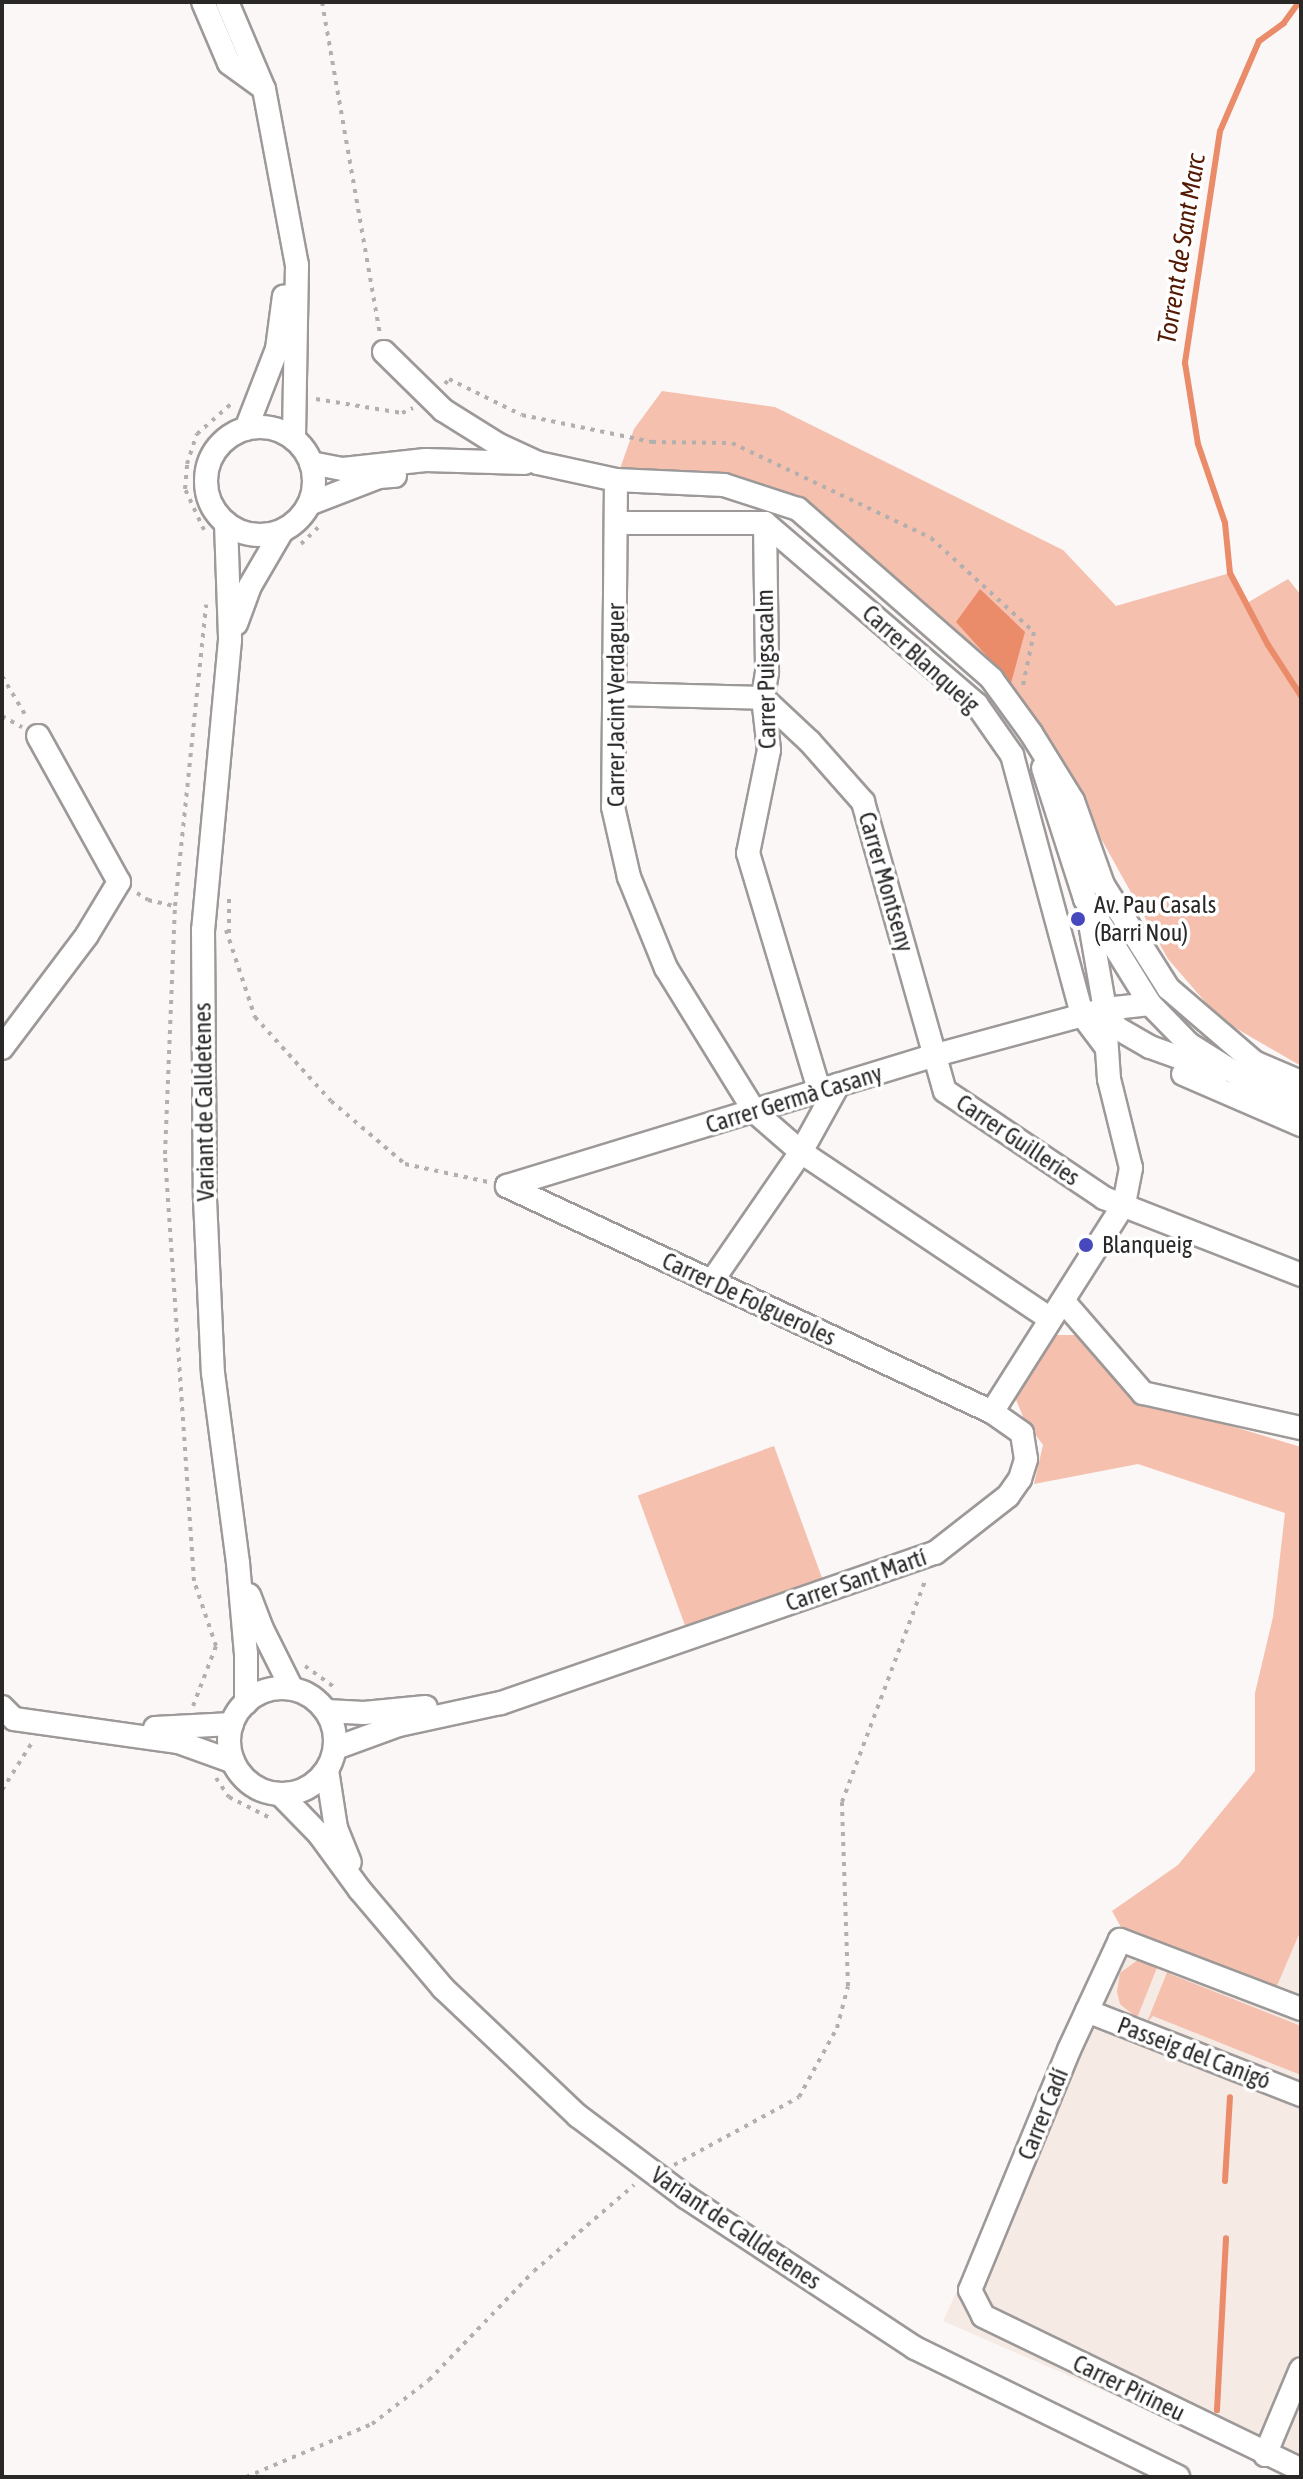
<!DOCTYPE html>
<meta charset="utf-8">
<style>
body{margin:0}
#map{position:relative;width:1303px;height:2479px;overflow:hidden;background:#fbf7f6;font-family:"Asap Condensed",sans-serif}
div>[style]{position:absolute}
.built>*{inset:0;background:#f6eae5}
.green>*{inset:0;background:#f5c0ae;transform-origin:0 0}
.water>*{inset:0;background:#ea8b6a}
.stream>*{height:6px;margin:-3px;padding:0 3px;transform-origin:3px;border-radius:3px;background:#ea8b6a}
.path>*{height:4px;margin-top:-2px;transform-origin:0;background:repeating-linear-gradient(90deg,#b2afae 0 4px,transparent 0 10px)}
.roads{filter:drop-shadow(2px 0 #9d9998) drop-shadow(-2px 0 #9d9998) drop-shadow(0 2px #9d9998) drop-shadow(0 -2px #9d9998)}
.minor>*{height:22px;margin:-11px;padding:0 11px;transform-origin:11px;border-radius:11px;background:#fff}
.minor>.ring{margin:-11px;padding:0;box-sizing:content-box;background:none;border:22px solid #fff;border-radius:50%}
.dots>*{width:22px;height:22px;translate:-50% -50%;box-sizing:border-box;border:4px solid #fff;border-radius:50%}
span{translate:-50% -50%;white-space:nowrap;text-align:center;line-height:1.15;-webkit-text-stroke:7px #fff;paint-order:stroke}
.street-label{font-size:24px;color:#292827}
.poi-label{font-size:24px;color:#292827}
.left{translate:0 -50%;text-align:left}
.water-label{font-size:26px;color:#541902;font-style:italic}
.frame{position:absolute;inset:0;border:4px solid #292827;pointer-events:none}
</style>
<div id="map">
<div class="built">
<div style="clip-path:polygon(1301px 1931px,1301px 2477px,943px 2321px,1120px 1940px,1271px 1998px)"></div>
</div>
<div class="green">
<div style="clip-path:polygon(662px 391px,775px 407px,1063px 550px,1116px 606px,1230px 573px,1247px 603px,1288px 579px,1301px 595px,1301px 1066px,1220px 1019px,1168px 959px,1079px 799px,991px 678px,798px 509px,724px 485px,616px 480px,634px 429px)"></div>
<div style="clip-path:polygon(1055px 1335px,1080px 1335px,1141px 1399px,1301px 1447px,1301px 1930px,1276px 1988px,1122px 1929px,1112px 1911px,1178px 1865px,1255px 1771px,1255px 1693px,1273px 1617px,1285px 1513px,1138px 1464px,1034px 1484px,1043px 1445px,1024px 1419px,1014px 1395px)"></div>
<div style="left:774px;top:1446px;width:152px;height:145px;rotate:70deg"></div>
<div style="clip-path:polygon(1139px 1959px,1160px 1960px,1137px 2018px,1120px 2004px,1117px 1992px,1120px 1973px)"></div>
<div style="clip-path:polygon(1170px 1965px,1170px 1974px,1301px 2026px,1301px 2075px,1153px 2016px,1147px 2022px)"></div>
</div>
<div class="water">
<div style="clip-path:polygon(980px 589px,1025px 632px,1011px 683px,956px 622px)"></div>
</div>
<div class="stream">
<div style="left:1299px;top:2px;width:26px;rotate:126deg"></div>
<div style="left:1284px;top:23px;width:31px;rotate:144deg"></div>
<div style="left:1259px;top:41px;width:98px;rotate:113.4deg"></div>
<div style="left:1220px;top:131px;width:235px;rotate:98.6deg"></div>
<div style="left:1185px;top:363px;width:82px;rotate:80.9deg"></div>
<div style="left:1198px;top:444px;width:83px;rotate:71.1deg"></div>
<div style="left:1225px;top:523px;width:50px;rotate:84.3deg"></div>
<div style="left:1230px;top:573px;width:81px;rotate:62.2deg"></div>
<div style="left:1268px;top:645px;width:61px;rotate:57.1deg"></div>
<div style="left:1225px;top:2181px;width:84px;rotate:-86.6deg"></div>
<div style="left:1217px;top:2410px;width:172px;rotate:-87deg"></div>
</div>
<div class="path">
<div style="left:322px;top:2px;width:336px;rotate:80.1deg"></div>
<div style="left:445px;top:384px;width:6px;rotate:-51deg"></div>
<div style="left:449px;top:379px;width:81px;rotate:26.3deg"></div>
<div style="left:522px;top:415px;width:133px;rotate:11.7deg"></div>
<div style="left:652px;top:442px;width:80px;rotate:0.7deg"></div>
<div style="left:732px;top:443px;width:221px;rotate:25.5deg"></div>
<div style="left:931px;top:538px;width:139px;rotate:42.4deg"></div>
<div style="left:1034px;top:632px;width:54px;rotate:101.7deg"></div>
<div style="left:316px;top:399px;width:87px;rotate:9.2deg"></div>
<div style="left:402px;top:413px;width:12px;rotate:-24deg"></div>
<div style="left:204px;top:530px;width:45px;rotate:-114.9deg"></div>
<div style="left:185px;top:489px;width:25px;rotate:-85deg"></div>
<div style="left:187px;top:464px;width:32px;rotate:-72deg"></div>
<div style="left:197px;top:434px;width:48px;rotate:-41.6deg"></div>
<div style="left:301px;top:544px;width:30px;rotate:-44deg"></div>
<div style="left:2px;top:676px;width:49px;rotate:59.2deg"></div>
<div style="left:2px;top:716px;width:23px;rotate:29deg"></div>
<div style="left:137px;top:893px;width:13px;rotate:32deg"></div>
<div style="left:148px;top:900px;width:28px;rotate:13deg"></div>
<div style="left:229px;top:899px;width:35px;rotate:90deg"></div>
<div style="left:226px;top:930px;width:92px;rotate:71.6deg"></div>
<div style="left:255px;top:1017px;width:113px;rotate:47.9deg"></div>
<div style="left:331px;top:1101px;width:97px;rotate:40.4deg"></div>
<div style="left:405px;top:1164px;width:85px;rotate:12.2deg"></div>
<div style="left:305px;top:1666px;width:39px;rotate:36deg"></div>
<div style="left:193px;top:1706px;width:64px;rotate:-69deg"></div>
<div style="left:216px;top:1646px;width:69px;rotate:-108.7deg"></div>
<div style="left:194px;top:1581px;width:428px;rotate:-93.9deg"></div>
<div style="left:165px;top:1154px;width:248px;rotate:-87.7deg"></div>
<div style="left:175px;top:906px;width:303px;rotate:-84.1deg"></div>
<div style="left:216px;top:1778px;width:23px;rotate:56deg"></div>
<div style="left:229px;top:1797px;width:48px;rotate:27.1deg"></div>
<div style="left:2px;top:1790px;width:58px;rotate:-57.7deg"></div>
<div style="left:674px;top:2165px;width:142px;rotate:-28.5deg"></div>
<div style="left:799px;top:2097px;width:79px;rotate:-61.2deg"></div>
<div style="left:837px;top:2028px;width:43px;rotate:-75.3deg"></div>
<div style="left:848px;top:1986px;width:184px;rotate:-91.9deg"></div>
<div style="left:842px;top:1802px;width:239px;rotate:-69.4deg"></div>
<div style="left:246px;top:2477px;width:137px;rotate:-22.8deg"></div>
<div style="left:372px;top:2424px;width:72px;rotate:-37.7deg"></div>
<div style="left:429px;top:2380px;width:151px;rotate:-46.1deg"></div>
<div style="left:534px;top:2271px;width:132px;rotate:-40.7deg"></div>
</div>
<div class="roads">
<div class="minor">
<div style="left:203px;top:2px;width:66px;rotate:66.9deg"></div>
<div style="left:229px;top:63px;width:41px;rotate:36deg"></div>
<div style="left:227px;top:2px;width:95px;rotate:67deg"></div>
<div style="left:264px;top:89px;width:179px;rotate:79.4deg"></div>
<div style="left:297px;top:265px;width:174px;rotate:91deg"></div>
<div style="left:384px;top:352px;width:83px;rotate:44.5deg"></div>
<div style="left:443px;top:410px;width:66px;rotate:32deg"></div>
<div style="left:499px;top:445px;width:43px;rotate:24.8deg"></div>
<div style="left:538px;top:463px;width:80px;rotate:12.3deg"></div>
<div style="left:616px;top:480px;width:108px;rotate:2.7deg"></div>
<div style="left:724px;top:485px;width:78px;rotate:18deg"></div>
<div style="left:798px;top:509px;width:257px;rotate:41.2deg"></div>
<div style="left:991px;top:678px;width:68px;rotate:54deg"></div>
<div style="left:1031px;top:733px;width:80px;rotate:58.3deg"></div>
<div style="left:1073px;top:801px;width:89px;rotate:70.3deg"></div>
<div style="left:1103px;top:885px;width:122px;rotate:57.7deg"></div>
<div style="left:1168px;top:988px;width:113px;rotate:40.7deg"></div>
<div style="left:1254px;top:1062px;width:51px;rotate:23.1deg"></div>
<div class="ring" style="left:206px;top:427px;width:86px;height:86px"></div>
<div style="left:246px;top:429px;width:86px;rotate:-68.8deg"></div>
<div style="left:277px;top:349px;width:53px;rotate:-82.5deg"></div>
<div style="left:311px;top:463px;width:33px;rotate:11deg"></div>
<div style="left:343px;top:469px;width:83px;rotate:-6.2deg"></div>
<div style="left:426px;top:460px;width:99px;rotate:1.7deg"></div>
<div style="left:616px;top:480px;width:327px;rotate:90.5deg"></div>
<div style="left:613px;top:807px;width:72px;rotate:77.1deg"></div>
<div style="left:629px;top:877px;width:98px;rotate:67.9deg"></div>
<div style="left:666px;top:968px;width:169px;rotate:58.3deg"></div>
<div style="left:755px;top:1112px;width:61px;rotate:41deg"></div>
<div style="left:801px;top:1152px;width:300px;rotate:33.8deg"></div>
<div style="left:309px;top:504px;width:75px;rotate:-21.1deg"></div>
<div style="left:379px;top:477px;width:16px;rotate:-4deg"></div>
<div style="left:226px;top:523px;width:117px;rotate:88deg"></div>
<div style="left:230px;top:640px;width:291px;rotate:95.3deg"></div>
<div style="left:203px;top:930px;width:269px;rotate:89.6deg"></div>
<div style="left:205px;top:1199px;width:174px;rotate:87.4deg"></div>
<div style="left:213px;top:1373px;width:192px;rotate:82.5deg"></div>
<div style="left:238px;top:1563px;width:91px;rotate:85deg"></div>
<div style="left:246px;top:1654px;width:49px;rotate:90deg"></div>
<div style="left:617px;top:523px;width:148px"></div>
<div style="left:765px;top:523px;width:279px;rotate:40.6deg"></div>
<div style="left:977px;top:705px;width:61px;rotate:55deg"></div>
<div style="left:1012px;top:755px;width:269px;rotate:74.9deg"></div>
<div style="left:1082px;top:1015px;width:40px;rotate:53deg"></div>
<div style="left:765px;top:523px;width:149px;rotate:89.2deg"></div>
<div style="left:767px;top:672px;width:26px;rotate:99deg"></div>
<div style="left:763px;top:698px;width:52px;rotate:83.4deg"></div>
<div style="left:769px;top:750px;width:105px;rotate:101.5deg"></div>
<div style="left:748px;top:853px;width:247px;rotate:73.3deg"></div>
<div style="left:236px;top:624px;width:40px;rotate:-69.8deg"></div>
<div style="left:250px;top:586px;width:64px;rotate:-59.8deg"></div>
<div style="left:615px;top:694px;width:148px;rotate:1.5deg"></div>
<div style="left:763px;top:698px;width:64px;rotate:43.1deg"></div>
<div style="left:810px;top:742px;width:80px;rotate:48.5deg"></div>
<div style="left:863px;top:802px;width:300px;rotate:74.2deg"></div>
<div style="left:945px;top:1091px;width:192px;rotate:33.9deg"></div>
<div style="left:1104px;top:1198px;width:212px;rotate:21.3deg"></div>
<div style="left:1043px;top:768px;width:138px;rotate:72.2deg"></div>
<div style="left:1085px;top:899px;width:123px;rotate:58.2deg"></div>
<div style="left:1150px;top:1004px;width:56px;rotate:45.7deg"></div>
<div style="left:1189px;top:1044px;width:70px;rotate:32.1deg"></div>
<div style="left:1248px;top:1081px;width:58px;rotate:23.5deg"></div>
<div style="left:1088px;top:912px;width:98px;rotate:80.1deg"></div>
<div style="left:1105px;top:1009px;width:22px;rotate:58deg"></div>
<div style="left:1117px;top:1028px;width:38px;rotate:30deg"></div>
<div style="left:1150px;top:1047px;width:74px;rotate:19.7deg"></div>
<div style="left:2px;top:1048px;width:141px;rotate:-53deg"></div>
<div style="left:87px;top:935px;width:62px;rotate:-58.9deg"></div>
<div style="left:119px;top:882px;width:167px;rotate:-119deg"></div>
<div style="left:1183px;top:1074px;width:129px;rotate:23.4deg"></div>
<div style="left:507px;top:1186px;width:449px;rotate:-17deg"></div>
<div style="left:936px;top:1055px;width:175px;rotate:-15.2deg"></div>
<div style="left:1105px;top:1009px;width:45px;rotate:-6.3deg"></div>
<div style="left:712px;top:1281px;width:157px;rotate:-55.4deg"></div>
<div style="left:801px;top:1152px;width:77px;rotate:-61.1deg"></div>
<div style="left:1065px;top:1303px;width:119px;rotate:49.1deg"></div>
<div style="left:1143px;top:1393px;width:162px;rotate:12.5deg"></div>
<div style="left:992px;top:1412px;width:246px;rotate:-57.6deg"></div>
<div style="left:1124px;top:1204px;width:37px;rotate:-79deg"></div>
<div style="left:1131px;top:1168px;width:92px;rotate:-103.9deg"></div>
<div style="left:1109px;top:1079px;width:44px;rotate:-93.9deg"></div>
<div style="left:249px;top:1595px;width:36px;rotate:69deg"></div>
<div style="left:262px;top:1629px;width:67px;rotate:63.4deg"></div>
<div class="ring" style="left:229px;top:1688px;width:84px;height:84px"></div>
<div style="left:2px;top:1707px;width:17px;rotate:45deg"></div>
<div style="left:14px;top:1719px;width:166px;rotate:8deg"></div>
<div style="left:178px;top:1742px;width:59px;rotate:19.7deg"></div>
<div style="left:326px;top:1711px;width:38px;rotate:3deg"></div>
<div style="left:364px;top:1713px;width:62px;rotate:-5.5deg"></div>
<div style="left:155px;top:1728px;width:77px;rotate:-3deg"></div>
<div style="left:336px;top:1748px;width:67px;rotate:-20.1deg"></div>
<div style="left:399px;top:1725px;width:104px;rotate:-12.2deg"></div>
<div style="left:501px;top:1703px;width:459px;rotate:-19.1deg"></div>
<div style="left:935px;top:1553px;width:93px;rotate:-38deg"></div>
<div style="left:1008px;top:1496px;width:21px;rotate:-55deg"></div>
<div style="left:1020px;top:1479px;width:21px;rotate:-73deg"></div>
<div style="left:1026px;top:1459px;width:26px;rotate:-99deg"></div>
<div style="left:1022px;top:1433px;width:37px;rotate:-145deg"></div>
<div style="left:992px;top:1412px;width:535px;rotate:-155.02deg"></div>
<div style="left:327px;top:1770px;width:59px;rotate:81.2deg"></div>
<div style="left:336px;top:1828px;width:37px;rotate:68deg"></div>
<div style="left:280px;top:1794px;width:56px;rotate:45.7deg"></div>
<div style="left:319px;top:1834px;width:69px;rotate:53.8deg"></div>
<div style="left:360px;top:1890px;width:128px;rotate:49.7deg"></div>
<div style="left:443px;top:1988px;width:186px;rotate:43.5deg"></div>
<div style="left:578px;top:2116px;width:135px;rotate:36.9deg"></div>
<div style="left:686px;top:2197px;width:274px;rotate:33.4deg"></div>
<div style="left:915px;top:2348px;width:293px;rotate:26.1deg"></div>
<div style="left:1301px;top:2009px;width:194px;rotate:-159.1deg"></div>
<div style="left:1120px;top:1940px;width:121px;rotate:114.9deg"></div>
<div style="left:1069px;top:2050px;width:260px;rotate:112.4deg"></div>
<div style="left:970px;top:2290px;width:29px;rotate:63deg"></div>
<div style="left:983px;top:2316px;width:353px;rotate:25.8deg"></div>
<div style="left:1087px;top:2011px;width:230px;rotate:21.4deg"></div>
<div style="left:1265px;top:2455px;width:93px;rotate:-67.3deg"></div>
</div>
</div>
<div class="dots">
<div style="left:1078px;top:919px;background:#4748bd"></div>
<div style="left:1086px;top:1245px;background:#4748bd"></div>
</div>
<div class="street-label">
<span style="left:921px;top:659px;rotate:42deg">Carrer Blanqueig</span>
<span style="left:766px;top:669px;rotate:-91deg">Carrer Puigsacalm</span>
<span style="left:616px;top:705px;rotate:-90deg">Carrer Jacint Verdaguer</span>
<span style="left:886px;top:882px;rotate:74deg">Carrer Montseny</span>
<span style="left:794px;top:1099px;rotate:-17deg">Carrer Germà Casany</span>
<span style="left:204px;top:1102px;rotate:-91deg">Variant de Calldetenes</span>
<span style="left:1018px;top:1140px;rotate:34deg">Carrer Guilleries</span>
<span style="left:749px;top:1299px;rotate:25deg">Carrer De Folgueroles</span>
<span style="left:856px;top:1580px;rotate:-19deg">Carrer Sant Martí</span>
<span style="left:1194px;top:2053px;rotate:21deg">Passeig del Canigó</span>
<span style="left:1043px;top:2114px;rotate:-68deg">Carrer Cadí</span>
<span style="left:736px;top:2228px;rotate:34deg">Variant de Calldetenes</span>
<span style="left:1129px;top:2388px;rotate:26deg">Carrer Pirineu</span>
</div>
<div class="poi-label">
<span class="left" style="left:1094px;top:919px">Av. Pau Casals<br>(Barri Nou)</span>
<span class="left" style="left:1102px;top:1245px">Blanqueig</span>
</div>
<div class="water-label">
<span style="left:1182px;top:249px;rotate:-81deg">Torrent de Sant Marc</span>
</div>
<div class="frame"></div>
</div>
